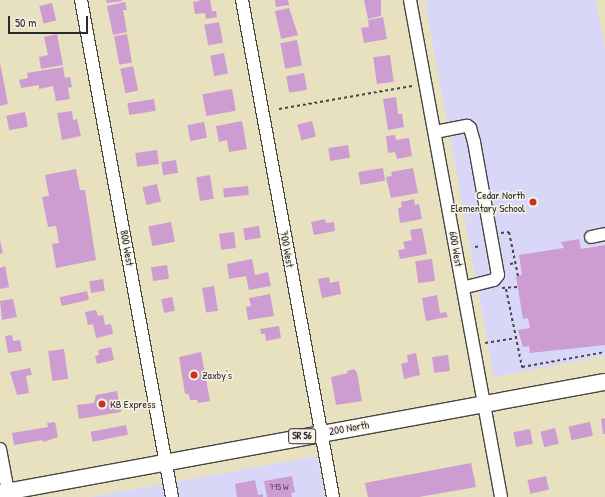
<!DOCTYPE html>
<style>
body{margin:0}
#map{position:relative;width:605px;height:497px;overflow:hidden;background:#e8e1bf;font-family:"Patrick Hand",sans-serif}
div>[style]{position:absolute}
.built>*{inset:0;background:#d9d7f8}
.building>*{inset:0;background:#cd9cd1;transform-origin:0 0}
.path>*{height:2px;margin-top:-1px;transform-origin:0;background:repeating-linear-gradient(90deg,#474641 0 3px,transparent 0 6px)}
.roads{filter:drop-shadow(1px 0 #474641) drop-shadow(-1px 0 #474641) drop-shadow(0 1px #474641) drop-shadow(0 -1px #474641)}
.minor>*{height:12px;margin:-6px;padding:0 6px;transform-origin:6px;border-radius:6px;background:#fff}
.major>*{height:16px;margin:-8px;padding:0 8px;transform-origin:8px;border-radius:8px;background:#fff}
.dots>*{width:11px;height:11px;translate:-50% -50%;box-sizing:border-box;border:2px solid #f7f3e8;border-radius:50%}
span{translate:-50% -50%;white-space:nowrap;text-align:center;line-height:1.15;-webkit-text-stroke:3px #f7f3e8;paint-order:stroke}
.number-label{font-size:9px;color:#544754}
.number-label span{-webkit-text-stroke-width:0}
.shield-label span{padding:1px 3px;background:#f7f3e8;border:1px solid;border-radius:3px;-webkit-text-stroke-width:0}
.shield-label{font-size:10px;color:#2b2b2b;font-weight:700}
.poi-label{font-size:11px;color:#2b2b2b}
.right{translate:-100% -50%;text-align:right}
.left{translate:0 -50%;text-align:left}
.street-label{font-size:11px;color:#2b2b2b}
.scale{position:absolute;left:8px;top:16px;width:80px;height:18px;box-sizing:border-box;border:2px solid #2b2b2b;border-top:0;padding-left:5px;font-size:12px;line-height:14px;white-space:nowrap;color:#2b2b2b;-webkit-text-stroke:3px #f7f3e8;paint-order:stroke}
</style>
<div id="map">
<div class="built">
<div style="clip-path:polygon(435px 0,596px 0,605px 48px,605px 356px,494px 377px,425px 2px)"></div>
<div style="clip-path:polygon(317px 456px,325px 497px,91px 497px)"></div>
</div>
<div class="building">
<div style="clip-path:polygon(106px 0,122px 0,122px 1px,107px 3px)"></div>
<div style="clip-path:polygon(202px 0,210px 0,212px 11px,216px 11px,217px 17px,206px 19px,205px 13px,195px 14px,193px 2px)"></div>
<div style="clip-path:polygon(275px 0,288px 0,289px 5px,276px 7px)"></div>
<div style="clip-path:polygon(364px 0,381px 0,381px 16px,368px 19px)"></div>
<div style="clip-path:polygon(125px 2px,127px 10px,123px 10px,127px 32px,113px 35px,107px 6px)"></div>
<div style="left:52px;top:3px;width:18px;height:13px;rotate:77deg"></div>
<div style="clip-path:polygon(289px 8px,298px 35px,281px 39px,275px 11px)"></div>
<div style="clip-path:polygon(383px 17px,387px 39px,364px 43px,361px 28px,369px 27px,368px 20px)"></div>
<div style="left:219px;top:22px;width:21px;height:15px;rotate:79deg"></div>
<div style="clip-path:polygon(57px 34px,63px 65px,41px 69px,39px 57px,48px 55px,44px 37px)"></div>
<div style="left:127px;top:34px;width:29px;height:13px;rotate:80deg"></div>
<div style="left:297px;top:40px;width:26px;height:17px;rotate:79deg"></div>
<div style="left:224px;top:53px;width:21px;height:14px;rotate:79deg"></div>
<div style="left:390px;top:55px;width:27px;height:17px;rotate:82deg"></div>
<div style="clip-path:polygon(0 63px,8px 104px,0 106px)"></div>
<div style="left:133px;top:66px;width:25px;height:13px;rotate:78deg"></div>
<div style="clip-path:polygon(63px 67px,65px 78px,70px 77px,72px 87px,68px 88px,70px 99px,56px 101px,53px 86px,39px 89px,39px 85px,21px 88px,19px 80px,28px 78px,27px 73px)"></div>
<div style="left:304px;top:73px;width:17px;height:18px;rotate:80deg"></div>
<div style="left:232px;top:89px;width:22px;height:30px;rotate:80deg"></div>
<div style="clip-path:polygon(396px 97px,398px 114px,402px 114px,404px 127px,388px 130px,383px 99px)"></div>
<div style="left:154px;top:99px;width:12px;height:27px;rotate:81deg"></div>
<div style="clip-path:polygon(72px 111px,73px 120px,77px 119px,81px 136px,62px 140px,57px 113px)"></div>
<div style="left:25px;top:112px;width:15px;height:19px;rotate:79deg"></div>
<div style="clip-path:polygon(242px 121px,247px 149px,229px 152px,227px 140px,219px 142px,216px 126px)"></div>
<div style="left:312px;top:121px;width:16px;height:15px;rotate:76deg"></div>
<div style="left:204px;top:122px;width:16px;height:17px;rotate:79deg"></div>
<div style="clip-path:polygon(395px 135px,396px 140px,409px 138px,412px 156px,397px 159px,395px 152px,388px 153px,386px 136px)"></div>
<div style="left:348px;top:145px;width:13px;height:20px;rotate:81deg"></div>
<div style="left:157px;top:150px;width:14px;height:22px;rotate:82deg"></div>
<div style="left:176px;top:160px;width:13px;height:15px;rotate:81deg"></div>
<div style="left:383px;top:168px;width:13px;height:25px;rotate:81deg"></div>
<div style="clip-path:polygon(413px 168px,418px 193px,391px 198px,386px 177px,392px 176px,391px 172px)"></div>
<div style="clip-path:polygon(76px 169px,80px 190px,85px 190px,96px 260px,56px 268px,52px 244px,59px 243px,56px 226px,48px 227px,42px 197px,49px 196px,45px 175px)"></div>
<div style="left:210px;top:175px;width:24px;height:14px;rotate:81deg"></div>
<div style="left:157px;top:184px;width:18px;height:15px;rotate:77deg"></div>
<div style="left:248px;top:186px;width:9px;height:25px;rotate:84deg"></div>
<div style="clip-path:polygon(414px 199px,415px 205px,419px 204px,422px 219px,400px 223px,398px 208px,402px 207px,401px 202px)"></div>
<div style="clip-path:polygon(325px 219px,326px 223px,334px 222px,335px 231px,314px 235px,311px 222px)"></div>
<div style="left:171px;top:222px;width:20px;height:23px;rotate:79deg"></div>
<div style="left:259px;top:226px;width:12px;height:16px;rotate:81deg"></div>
<div style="clip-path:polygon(422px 228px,427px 254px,400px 259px,398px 250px,405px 249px,403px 242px,412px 240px,410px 230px)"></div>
<div style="left:234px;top:232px;width:16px;height:15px;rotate:83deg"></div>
<div style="clip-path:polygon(579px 239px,581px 249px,605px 245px,605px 345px,530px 353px,529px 346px,523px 347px,518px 330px,530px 328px,528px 318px,523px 319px,516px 276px,522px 275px,519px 255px,564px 248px,561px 242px)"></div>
<div style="clip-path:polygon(0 240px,3px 253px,0 254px)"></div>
<div style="clip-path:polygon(252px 259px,255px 275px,268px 272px,271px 286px,249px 290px,246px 276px,229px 279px,227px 264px)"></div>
<div style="left:432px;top:259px;width:22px;height:17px;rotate:82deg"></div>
<div style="left:167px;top:265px;width:14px;height:16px;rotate:82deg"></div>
<div style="clip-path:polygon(5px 266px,9px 287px,0 289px,0 268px)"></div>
<div style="clip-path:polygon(329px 277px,330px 283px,339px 281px,341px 294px,322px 298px,318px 279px)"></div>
<div style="left:103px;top:279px;width:12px;height:14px;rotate:81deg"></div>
<div style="left:214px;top:286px;width:25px;height:12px;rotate:81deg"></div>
<div style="left:87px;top:291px;width:9px;height:28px;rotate:77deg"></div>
<div style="clip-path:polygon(270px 294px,274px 316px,248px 320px,246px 307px,251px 306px,249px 298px)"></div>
<div style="clip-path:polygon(437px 295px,440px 313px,446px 312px,448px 317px,426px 321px,422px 298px)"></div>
<div style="left:172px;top:297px;width:14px;height:11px;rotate:78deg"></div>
<div style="clip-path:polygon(13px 299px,17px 317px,2px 320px,0 301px)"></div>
<div style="clip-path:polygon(96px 310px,98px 316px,103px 315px,105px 325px,111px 324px,113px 334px,96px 338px,93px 324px,88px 325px,85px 312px)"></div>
<div style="clip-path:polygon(279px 326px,281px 338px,266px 341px,265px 334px,261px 334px,260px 329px)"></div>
<div style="clip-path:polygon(12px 335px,13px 341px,20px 340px,22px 351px,8px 353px,5px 336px)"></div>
<div style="clip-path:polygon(111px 347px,114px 360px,97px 364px,95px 356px,99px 355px,98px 350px)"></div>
<div style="left:64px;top:349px;width:30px;height:16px;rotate:82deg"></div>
<div style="clip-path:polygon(201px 352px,210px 401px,198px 403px,197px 400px,190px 400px,189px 394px,185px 394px,179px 357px)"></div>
<div style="clip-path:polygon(416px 353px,420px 375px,404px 379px,401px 364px,408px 362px,407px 355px)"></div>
<div style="left:448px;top:355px;width:16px;height:16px;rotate:83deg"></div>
<div style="clip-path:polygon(30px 368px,32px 375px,26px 376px,29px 393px,17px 395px,10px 372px)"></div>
<div style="clip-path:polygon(354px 369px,357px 372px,362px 401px,336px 405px,331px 377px,348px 373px,347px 371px)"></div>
<div style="clip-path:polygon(117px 391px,121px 412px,79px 419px,77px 405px,94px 403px,96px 395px)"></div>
<div style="clip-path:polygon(605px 418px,605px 434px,603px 434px,601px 419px)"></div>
<div style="clip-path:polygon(55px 422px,58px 437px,43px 442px,43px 440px,14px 445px,12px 433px,48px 427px,47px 423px)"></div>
<div style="left:590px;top:422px;width:14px;height:22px;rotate:78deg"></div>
<div style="left:126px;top:425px;width:10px;height:36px;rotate:79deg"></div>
<div style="left:555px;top:428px;width:16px;height:15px;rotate:76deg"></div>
<div style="left:530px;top:429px;width:15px;height:17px;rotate:79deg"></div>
<div style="clip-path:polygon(471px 463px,476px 487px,419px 497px,368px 497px,365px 483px)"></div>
<div style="clip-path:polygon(292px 476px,295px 492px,291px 493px,292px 497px,267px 497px,264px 481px)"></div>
<div style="left:546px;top:476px;width:14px;height:19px;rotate:78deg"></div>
<div style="clip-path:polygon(255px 480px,258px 495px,263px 494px,263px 497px,237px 497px,235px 484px)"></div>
</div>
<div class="path">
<div style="left:279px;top:109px;width:135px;rotate:-9.8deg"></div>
<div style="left:501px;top:233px;width:8px;rotate:-7deg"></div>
<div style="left:509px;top:232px;width:45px;rotate:78.4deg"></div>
<div style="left:475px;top:247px;width:6px;rotate:-9deg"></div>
<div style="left:510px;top:264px;width:6px;rotate:-9deg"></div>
<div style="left:502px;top:288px;width:16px;rotate:-4deg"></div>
<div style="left:506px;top:289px;width:80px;rotate:78.4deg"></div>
<div style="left:522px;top:367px;width:84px;rotate:-10.2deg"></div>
<div style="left:485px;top:343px;width:31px;rotate:-9deg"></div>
</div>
<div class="roads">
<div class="minor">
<div style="left:81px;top:0;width:505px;rotate:79.62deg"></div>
<div style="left:242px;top:0;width:505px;rotate:79.62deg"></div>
<div style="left:410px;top:0;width:505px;rotate:79.62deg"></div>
<div style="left:435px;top:132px;width:33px;rotate:-11deg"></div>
<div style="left:467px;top:126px;width:4px;rotate:34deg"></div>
<div style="left:470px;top:128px;width:15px;rotate:74deg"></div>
<div style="left:474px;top:142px;width:135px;rotate:79.8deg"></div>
<div style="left:498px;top:275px;width:6px;rotate:129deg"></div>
<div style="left:494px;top:280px;width:32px;rotate:166deg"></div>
<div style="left:591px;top:237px;width:14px;rotate:-12deg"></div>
<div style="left:0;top:449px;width:49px;rotate:79.4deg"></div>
</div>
<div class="major">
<div style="left:0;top:493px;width:615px;rotate:-10.4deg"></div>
</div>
</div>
<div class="dots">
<div style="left:533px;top:202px;background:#c8321e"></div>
<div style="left:194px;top:375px;background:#c8321e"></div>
<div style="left:102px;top:404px;background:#c8321e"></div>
</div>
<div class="number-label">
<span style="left:279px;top:487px">715 W</span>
</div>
<div class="shield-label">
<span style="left:302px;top:436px">SR 56</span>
</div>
<div class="poi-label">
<span class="right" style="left:525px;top:202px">Cedar North<br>Elementary School</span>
<span class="left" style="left:202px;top:375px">Zaxby's</span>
<span class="left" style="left:110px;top:404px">KB Express</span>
</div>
<div class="street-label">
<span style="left:127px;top:248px;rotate:80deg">800 West</span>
<span style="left:287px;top:249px;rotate:80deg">700 West</span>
<span style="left:456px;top:249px;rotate:80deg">600 West</span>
<span style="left:349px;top:428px;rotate:-10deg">200 North</span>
</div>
<div class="scale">50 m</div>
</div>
